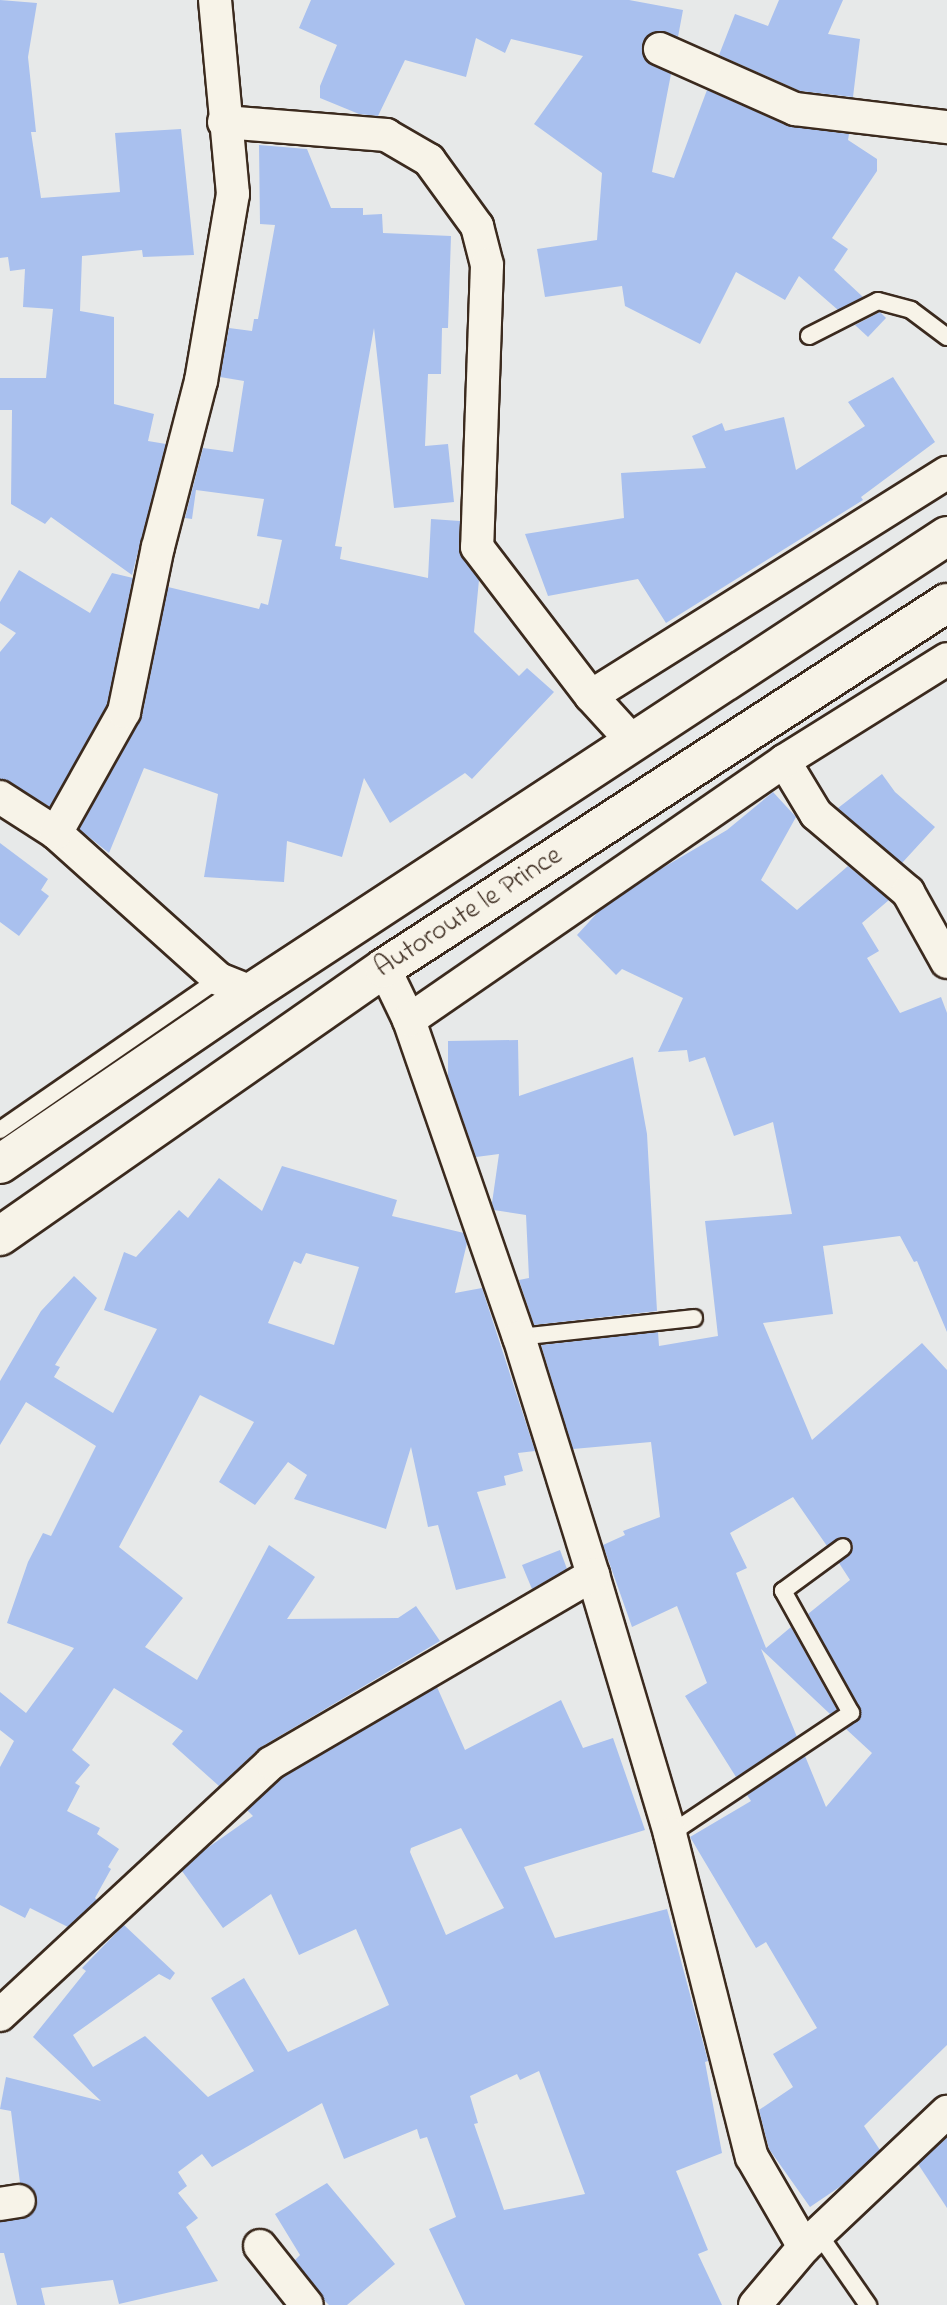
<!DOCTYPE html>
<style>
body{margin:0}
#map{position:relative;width:947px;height:2305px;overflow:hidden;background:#e7e9e9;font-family:"Indie Flower",sans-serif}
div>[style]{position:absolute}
.building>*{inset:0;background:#a9c0ee}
.roads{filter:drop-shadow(2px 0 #3b2a1e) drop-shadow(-2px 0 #3b2a1e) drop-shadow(0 2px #3b2a1e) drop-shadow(0 -2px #3b2a1e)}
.lane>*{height:16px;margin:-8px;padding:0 8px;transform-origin:8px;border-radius:8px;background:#f7f3e8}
.street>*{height:32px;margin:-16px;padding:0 16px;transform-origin:16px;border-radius:16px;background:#f7f3e8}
.primary>*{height:38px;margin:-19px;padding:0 19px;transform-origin:19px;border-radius:19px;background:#f7f3e8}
span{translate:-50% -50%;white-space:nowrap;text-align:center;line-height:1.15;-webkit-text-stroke:5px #f7f3e8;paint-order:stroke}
.street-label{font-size:28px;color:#3b2a1e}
</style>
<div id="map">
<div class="building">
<div style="clip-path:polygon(0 0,37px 3px,28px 57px,36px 132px,31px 132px,41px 198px,120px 192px,115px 133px,181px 129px,194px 255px,143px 257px,142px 250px,82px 256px,80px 311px,114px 317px,114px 404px,154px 414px,148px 441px,166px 444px,132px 575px,51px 517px,45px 524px,11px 504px,12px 410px,0 410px,0 378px,46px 378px,53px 309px,23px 307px,25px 269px,10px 271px,8px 257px,0 258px)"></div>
<div style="clip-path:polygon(311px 0,629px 0,683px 10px,678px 37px,657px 31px,649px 35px,643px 42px,642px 52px,646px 60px,671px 74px,652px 172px,674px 178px,707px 90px,788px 126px,849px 134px,848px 140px,877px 159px,877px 171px,832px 238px,848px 249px,834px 270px,863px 297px,838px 310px,799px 276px,785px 300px,736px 272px,700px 344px,625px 306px,622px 286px,545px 297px,537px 249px,597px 240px,602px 173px,534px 124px,583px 56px,511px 39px,505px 53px,476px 38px,466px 77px,405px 60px,378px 116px,359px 114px,320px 98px,320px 86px,337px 45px,299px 28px)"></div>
<div style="clip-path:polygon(779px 0,843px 0,828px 34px,860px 39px,853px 97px,800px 91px,719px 55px,735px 14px,768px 26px)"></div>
<div style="clip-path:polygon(259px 145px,307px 149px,331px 208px,363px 208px,363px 215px,382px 214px,383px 233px,451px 236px,448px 328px,442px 328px,441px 374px,428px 374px,425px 446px,448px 444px,454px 502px,394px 508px,374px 328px,335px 546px,342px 547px,340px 559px,428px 578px,431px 519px,460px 521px,459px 546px,462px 557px,479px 580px,474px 632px,519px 676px,527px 668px,554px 692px,472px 779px,465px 773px,390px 823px,364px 778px,342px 857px,287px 841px,284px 882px,204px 877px,218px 794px,144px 768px,109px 853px,79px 829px,142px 716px,168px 587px,259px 609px,261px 603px,268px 605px,282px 540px,257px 536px,264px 499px,196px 490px,192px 519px,185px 518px,203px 448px,233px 452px,244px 381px,220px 377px,229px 328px,252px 331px,254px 319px,258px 319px,275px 225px,260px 224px)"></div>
<div style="clip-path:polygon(880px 312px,886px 318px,868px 337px,855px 325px)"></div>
<div style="clip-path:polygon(893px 377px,935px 442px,861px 497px,863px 500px,666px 623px,638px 579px,548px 596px,525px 534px,624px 518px,621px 473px,706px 468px,692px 436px,722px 423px,725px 431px,784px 417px,796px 470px,865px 426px,848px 402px)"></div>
<div style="clip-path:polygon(19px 570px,90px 613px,112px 573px,133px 578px,107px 705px,50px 807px,10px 782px,0 779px,0 652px,16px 633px,0 623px,0 602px)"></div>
<div style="clip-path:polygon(882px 774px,895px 792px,935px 827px,902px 863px,838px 808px)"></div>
<div style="clip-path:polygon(773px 792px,796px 817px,761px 880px,797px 910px,848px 866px,889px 900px,862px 923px,879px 951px,867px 958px,900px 1013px,941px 997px,947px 1013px,947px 1332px,917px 1261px,914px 1262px,900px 1236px,823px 1246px,833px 1314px,763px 1323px,812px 1440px,922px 1343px,947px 1370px,947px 2045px,864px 2126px,880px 2150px,844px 2184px,810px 2207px,769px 2149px,759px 2110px,793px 2087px,773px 2054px,817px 2028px,766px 1942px,756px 1948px,690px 1837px,751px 1801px,747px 1795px,805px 1756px,826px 1807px,872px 1753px,846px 1729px,860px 1718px,860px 1708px,808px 1614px,850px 1580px,839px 1563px,850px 1555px,853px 1545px,843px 1537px,827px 1546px,793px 1497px,730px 1533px,747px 1568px,736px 1573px,766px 1648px,791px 1627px,837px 1710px,830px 1714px,761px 1649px,797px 1737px,736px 1777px,685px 1696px,707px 1683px,677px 1606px,632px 1627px,603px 1545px,625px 1535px,623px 1531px,660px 1517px,651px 1442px,573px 1449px,541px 1345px,658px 1332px,659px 1346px,718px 1336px,705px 1221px,792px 1214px,773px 1122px,734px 1136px,705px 1057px,689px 1062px,687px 1050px,658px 1052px,683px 998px,622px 969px,616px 975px,577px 935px,599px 911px,659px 870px,727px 830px)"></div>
<div style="clip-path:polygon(0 843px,48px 879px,41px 890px,49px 896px,19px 936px,0 922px)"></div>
<div style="clip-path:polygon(518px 1040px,519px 1096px,633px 1057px,647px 1134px,657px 1311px,534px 1325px,519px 1280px,529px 1278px,526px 1215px,494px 1210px,492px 1203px,499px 1154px,476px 1157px,448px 1077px,448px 1041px)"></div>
<div style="clip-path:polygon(evenodd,282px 1166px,397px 1200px,392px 1216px,464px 1233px,467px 1243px,455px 1293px,482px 1288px,535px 1451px,518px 1453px,523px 1471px,504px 1476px,506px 1485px,477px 1492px,506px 1578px,456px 1590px,438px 1525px,428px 1527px,411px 1447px,386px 1529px,294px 1499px,307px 1475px,288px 1462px,255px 1505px,219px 1482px,254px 1422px,200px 1395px,119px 1547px,183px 1598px,145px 1647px,197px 1680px,269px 1545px,315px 1577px,287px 1619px,398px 1618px,416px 1606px,440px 1641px,261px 1747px,219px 1786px,172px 1744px,183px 1731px,114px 1688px,72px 1750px,90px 1765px,75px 1783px,80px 1786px,67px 1811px,100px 1828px,97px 1834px,119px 1849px,108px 1867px,111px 1869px,95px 1898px,97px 1900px,68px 1927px,30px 1908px,25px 1918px,0 1905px,0 1767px,14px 1741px,0 1730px,0 1692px,26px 1713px,74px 1648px,7px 1623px,28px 1562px,43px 1533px,51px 1536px,96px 1446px,26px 1402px,0 1445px,0 1381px,41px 1311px,74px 1276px,97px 1298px,55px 1365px,60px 1367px,54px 1377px,113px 1413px,157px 1329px,104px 1310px,124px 1252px,136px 1257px,179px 1210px,188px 1218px,219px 1178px,262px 1211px,282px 1166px,306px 1253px,359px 1267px,334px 1345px,268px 1323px,294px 1261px,301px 1264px,306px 1253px)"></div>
<div style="clip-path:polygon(560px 1550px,567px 1569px,532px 1589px,522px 1565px)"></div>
<div style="clip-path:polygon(evenodd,437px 1687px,465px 1750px,561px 1700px,583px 1748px,613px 1738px,645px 1830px,524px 1867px,555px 1938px,667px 1909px,708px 2061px,705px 2062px,722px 2153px,676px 2171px,708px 2250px,698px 2254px,722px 2305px,465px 2305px,429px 2229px,456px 2217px,427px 2137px,420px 2139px,417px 2129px,344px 2159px,322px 2103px,212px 2167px,202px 2154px,178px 2172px,187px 2186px,178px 2193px,198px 2218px,186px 2227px,218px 2281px,119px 2304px,113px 2280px,41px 2288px,45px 2305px,17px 2305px,4px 2253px,0 2253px,0 2222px,30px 2216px,37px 2199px,33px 2189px,20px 2183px,11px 2111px,0 2109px,6px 2077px,101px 2101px,33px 2037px,86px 1971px,82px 1968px,124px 1925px,175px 1973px,170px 1980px,159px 1974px,73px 2035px,93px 2067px,145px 2036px,208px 2097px,254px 2071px,211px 1998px,244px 1978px,288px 2052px,389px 2005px,356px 1929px,299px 1955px,271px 1894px,223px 1928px,182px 1871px,203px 1851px,253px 1816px,247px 1810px,282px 1778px,437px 1687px,461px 1828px,504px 1908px,446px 1935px,410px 1852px,411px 1848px,461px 1828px,437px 1687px,539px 2071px,585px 2194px,504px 2210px,474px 2124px,478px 2123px,470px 2096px,517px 2074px,520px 2080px,539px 2071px)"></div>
<div style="clip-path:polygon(947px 2137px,947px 2208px,918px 2164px)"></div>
<div style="clip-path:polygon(327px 2183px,395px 2264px,347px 2305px,329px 2305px,324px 2300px,295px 2260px,300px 2255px,275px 2214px)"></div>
</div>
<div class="roads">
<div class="lane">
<div style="left:809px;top:336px;width:77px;rotate:-26.9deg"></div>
<div style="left:878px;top:301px;width:34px;rotate:15deg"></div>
<div style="left:911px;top:310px;width:45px;rotate:36.9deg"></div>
<div style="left:0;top:1130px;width:266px;rotate:-34.6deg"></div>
<div style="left:519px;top:1337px;width:176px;rotate:-6.2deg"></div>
<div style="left:670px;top:1834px;width:218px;rotate:-33.8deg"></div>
<div style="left:851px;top:1713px;width:140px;rotate:-119.1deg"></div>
<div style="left:783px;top:1591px;width:74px;rotate:-36.3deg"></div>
<div style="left:818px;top:2233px;width:88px;rotate:55.2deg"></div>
</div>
<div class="street">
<div style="left:660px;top:49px;width:148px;rotate:24deg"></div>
<div style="left:795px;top:109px;width:153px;rotate:6.8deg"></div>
<div style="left:224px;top:122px;width:163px;rotate:4.6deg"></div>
<div style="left:386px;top:135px;width:50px;rotate:30.2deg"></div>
<div style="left:429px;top:160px;width:82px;rotate:54deg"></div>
<div style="left:477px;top:226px;width:40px;rotate:75.6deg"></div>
<div style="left:487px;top:265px;width:282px;rotate:92deg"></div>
<div style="left:477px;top:547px;width:188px;rotate:52.6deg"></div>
<div style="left:591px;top:696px;width:62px;rotate:47.6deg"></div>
<div style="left:591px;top:696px;width:420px;rotate:-32.1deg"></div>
<div style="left:784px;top:761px;width:62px;rotate:58.9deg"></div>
<div style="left:816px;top:814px;width:121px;rotate:40.3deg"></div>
<div style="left:908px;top:892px;width:80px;rotate:60.9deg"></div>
<div style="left:0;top:797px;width:67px;rotate:32.7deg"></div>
<div style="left:56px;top:833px;width:219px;rotate:41.9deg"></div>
<div style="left:219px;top:979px;width:35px;rotate:22deg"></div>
<div style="left:56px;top:833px;width:139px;rotate:-60.7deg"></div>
<div style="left:124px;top:712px;width:168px;rotate:-78.4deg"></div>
<div style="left:158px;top:547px;width:171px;rotate:-75.5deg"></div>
<div style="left:201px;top:381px;width:190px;rotate:-80.3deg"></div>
<div style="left:233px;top:194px;width:195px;rotate:-95.3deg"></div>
<div style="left:384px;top:968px;width:58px;rotate:64.3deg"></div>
<div style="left:409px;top:1020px;width:336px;rotate:70.9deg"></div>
<div style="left:519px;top:1337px;width:249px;rotate:72.7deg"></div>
<div style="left:593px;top:1575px;width:270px;rotate:73.4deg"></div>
<div style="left:670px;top:1834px;width:333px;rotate:75.8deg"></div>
<div style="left:752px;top:2157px;width:104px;rotate:60deg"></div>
<div style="left:409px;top:1020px;width:456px;rotate:-34.6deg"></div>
<div style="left:784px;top:761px;width:192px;rotate:-32deg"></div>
<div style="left:0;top:2015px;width:370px;rotate:-42.9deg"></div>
<div style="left:271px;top:1763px;width:373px;rotate:-30.3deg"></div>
<div style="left:0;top:2204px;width:19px;rotate:-9deg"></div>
<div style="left:260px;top:2246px;width:75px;rotate:51.5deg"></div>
<div style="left:755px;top:2305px;width:76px;rotate:-49.8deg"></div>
<div style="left:804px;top:2247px;width:197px;rotate:-43.4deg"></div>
</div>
<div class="primary">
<div style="left:0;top:1164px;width:305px;rotate:-34.3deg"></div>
<div style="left:252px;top:992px;width:831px;rotate:-33.27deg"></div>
<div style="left:0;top:1236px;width:468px;rotate:-34.9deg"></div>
<div style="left:384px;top:968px;width:671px;rotate:-32.96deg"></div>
</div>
</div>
<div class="street-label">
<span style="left:469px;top:913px;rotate:-33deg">Autoroute le Prince</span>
</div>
</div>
